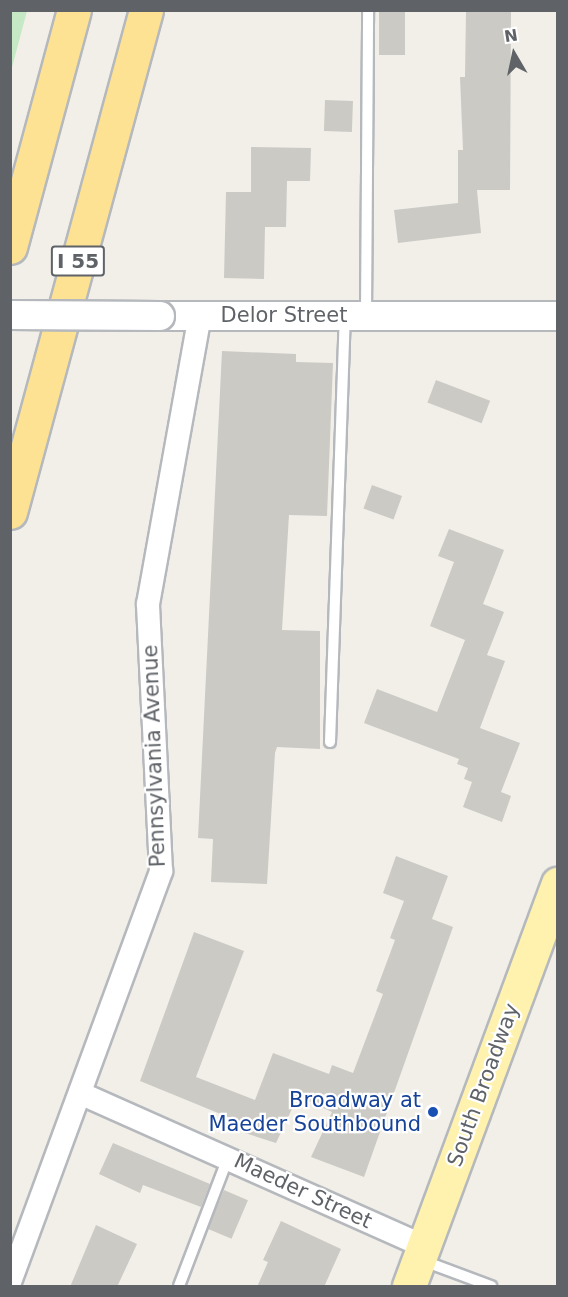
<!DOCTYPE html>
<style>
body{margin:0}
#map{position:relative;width:568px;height:1297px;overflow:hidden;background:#f1efe8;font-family:"DejaVu Sans",sans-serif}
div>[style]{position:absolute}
.green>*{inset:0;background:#c5e8c5}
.building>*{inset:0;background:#cccac5;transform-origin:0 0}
.roads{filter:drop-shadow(2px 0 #b5b8bc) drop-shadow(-2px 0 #b5b8bc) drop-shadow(0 2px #b5b8bc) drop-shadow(0 -2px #b5b8bc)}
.service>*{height:10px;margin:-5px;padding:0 5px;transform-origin:5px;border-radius:5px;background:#fff}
.minor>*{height:22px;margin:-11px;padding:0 11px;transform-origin:11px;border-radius:11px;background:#fff}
.tertiary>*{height:28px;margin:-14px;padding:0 14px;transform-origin:14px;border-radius:14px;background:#fff}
.primary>*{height:33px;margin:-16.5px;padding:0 16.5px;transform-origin:16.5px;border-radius:16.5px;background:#fff2af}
.motorway>*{height:33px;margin:-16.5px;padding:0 16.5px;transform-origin:16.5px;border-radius:16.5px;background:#fde293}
.bridges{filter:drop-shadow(2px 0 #b5b8bc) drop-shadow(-2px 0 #b5b8bc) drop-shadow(0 2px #b5b8bc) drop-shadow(0 -2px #b5b8bc)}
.tertiary-bridge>*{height:28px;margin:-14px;padding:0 14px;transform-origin:14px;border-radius:14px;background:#fff}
.dots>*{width:16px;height:16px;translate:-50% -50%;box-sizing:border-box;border:3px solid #fff;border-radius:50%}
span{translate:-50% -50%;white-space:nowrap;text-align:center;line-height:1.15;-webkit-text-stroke:4.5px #fff;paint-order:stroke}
.shield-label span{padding:2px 4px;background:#fff;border:2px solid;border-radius:4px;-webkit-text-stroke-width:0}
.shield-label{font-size:20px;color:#5f6368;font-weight:700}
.street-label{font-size:21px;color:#5f6368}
.transit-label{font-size:21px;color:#164399}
.right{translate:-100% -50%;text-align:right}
.frame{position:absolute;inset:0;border:12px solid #5f6368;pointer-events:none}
.north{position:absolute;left:484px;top:24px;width:60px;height:60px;-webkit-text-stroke:4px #fff;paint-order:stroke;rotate:351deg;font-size:16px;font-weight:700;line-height:24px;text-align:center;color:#5f6368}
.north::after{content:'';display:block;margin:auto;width:21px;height:27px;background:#5f6368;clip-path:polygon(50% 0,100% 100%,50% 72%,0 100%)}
</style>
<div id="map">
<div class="green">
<div style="clip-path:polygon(11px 10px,27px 11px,11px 71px,10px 11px)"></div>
</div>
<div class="building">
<div style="left:379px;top:10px;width:26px;height:45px"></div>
<div style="clip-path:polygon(466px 10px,511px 10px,510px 190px,477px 190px,481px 233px,398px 243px,394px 210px,458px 203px,458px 150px,463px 150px,460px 77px,465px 77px)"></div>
<div style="left:325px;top:100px;width:28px;height:31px;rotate:2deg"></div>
<div style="clip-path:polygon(251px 147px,311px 148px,310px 181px,287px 181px,286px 227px,265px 227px,264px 279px,224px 278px,226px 192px,251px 192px)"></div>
<div style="clip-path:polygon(222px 351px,296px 354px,296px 362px,333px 363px,327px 516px,289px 515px,282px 630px,320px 631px,320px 749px,277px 747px,275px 753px,267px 884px,211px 882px,213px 839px,198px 838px)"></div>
<div style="left:436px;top:380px;width:58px;height:24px;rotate:21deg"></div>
<div style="left:372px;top:485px;width:32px;height:25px;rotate:20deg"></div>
<div style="clip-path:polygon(449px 529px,504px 550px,483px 604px,504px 612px,487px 655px,505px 661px,480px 728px,520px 743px,501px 792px,511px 796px,502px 822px,463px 807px,472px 782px,464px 779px,468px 768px,457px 764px,459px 759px,364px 723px,377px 689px,437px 712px,465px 640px,430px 626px,454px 562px,438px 556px)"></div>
<div style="clip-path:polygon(396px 856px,448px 876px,432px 919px,453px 927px,364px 1177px,311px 1157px,332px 1112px,298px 1096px,276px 1143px,242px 1132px,245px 1124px,140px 1081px,194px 932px,244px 951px,196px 1077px,255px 1100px,273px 1053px,329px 1074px,332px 1065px,353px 1073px,383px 994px,376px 991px,395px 940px,390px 938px,404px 901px,383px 893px)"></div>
<div style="clip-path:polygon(113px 1143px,210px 1184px,201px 1207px,143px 1185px,140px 1193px,99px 1174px)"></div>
<div style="left:224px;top:1190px;width:26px;height:42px;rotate:23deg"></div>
<div style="clip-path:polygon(281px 1221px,341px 1249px,324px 1287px,257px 1287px,268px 1262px,263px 1260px)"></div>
<div style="clip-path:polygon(96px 1225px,137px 1244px,117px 1287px,70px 1287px)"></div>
</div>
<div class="roads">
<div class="service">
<div style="left:366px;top:314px;width:304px;rotate:-89.6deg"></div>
<div style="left:330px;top:742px;width:426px;rotate:-88deg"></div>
<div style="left:421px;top:1260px;width:75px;rotate:20.4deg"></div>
<div style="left:179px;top:1286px;width:137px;rotate:-69.1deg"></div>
</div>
<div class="minor">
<div style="left:82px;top:1094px;width:374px;rotate:24deg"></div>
<div style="left:10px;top:1282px;width:438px;rotate:-69.8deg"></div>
<div style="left:161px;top:871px;width:267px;rotate:-92.8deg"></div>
<div style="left:148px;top:604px;width:293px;rotate:-79.8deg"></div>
</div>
<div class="tertiary">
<div style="left:160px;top:316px;width:398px"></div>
</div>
<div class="primary">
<div style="left:409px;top:1286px;width:429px;rotate:-69.7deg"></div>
</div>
<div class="motorway">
<div style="left:10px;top:247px;width:245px;rotate:-74.9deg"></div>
<div style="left:10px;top:512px;width:520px;rotate:-74.84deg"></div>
</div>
</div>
<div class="bridges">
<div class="tertiary-bridge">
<div style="left:10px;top:315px;width:150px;rotate:0.4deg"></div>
</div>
</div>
<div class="dots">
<div style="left:433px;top:1112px;background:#1a4fb4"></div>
</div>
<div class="shield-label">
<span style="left:78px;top:261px">I 55</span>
</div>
<div class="street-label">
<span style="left:284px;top:315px">Delor Street</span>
<span style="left:154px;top:756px;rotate:-92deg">Pennsylvania Avenue</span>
<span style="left:483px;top:1085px;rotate:-70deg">South Broadway</span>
<span style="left:303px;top:1191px;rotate:25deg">Maeder Street</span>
</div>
<div class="transit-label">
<span class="right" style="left:421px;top:1112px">Broadway at<br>Maeder Southbound</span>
</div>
<div class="frame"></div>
<div class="north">N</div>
</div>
